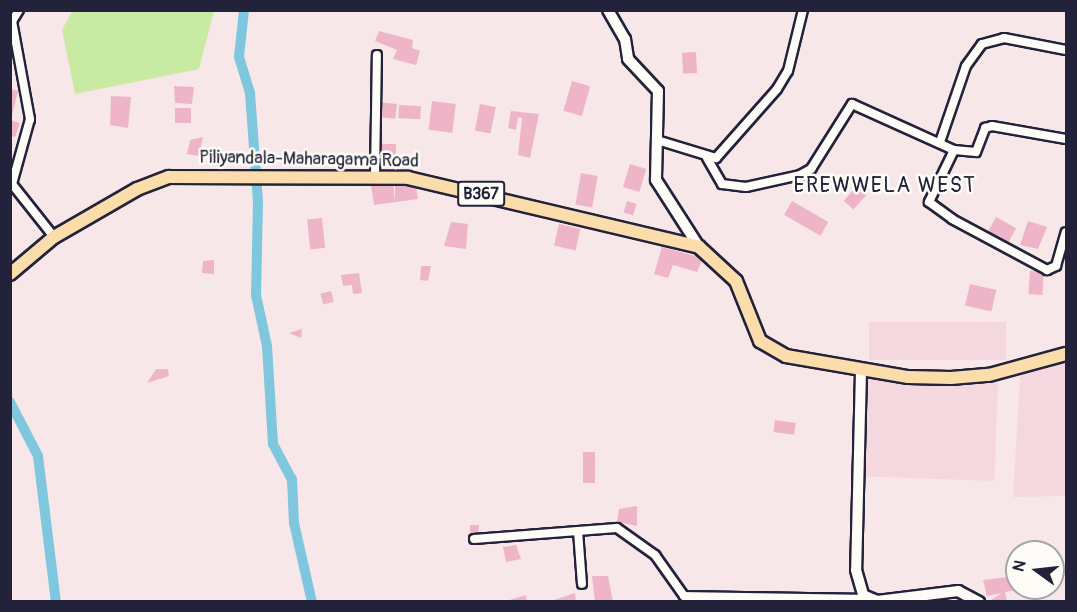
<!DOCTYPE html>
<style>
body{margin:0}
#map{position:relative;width:1077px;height:612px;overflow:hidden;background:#f8e7e9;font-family:Pangolin,sans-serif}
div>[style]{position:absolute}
.built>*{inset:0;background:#f5d8df;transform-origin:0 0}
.green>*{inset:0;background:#c9eaa2}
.canal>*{height:10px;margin:-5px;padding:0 5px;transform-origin:5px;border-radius:5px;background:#7ec7df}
.building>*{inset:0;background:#eeb5c8;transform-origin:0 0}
.roads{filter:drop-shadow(2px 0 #22223b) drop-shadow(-2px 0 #22223b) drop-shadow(0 2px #22223b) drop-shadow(0 -2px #22223b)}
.minor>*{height:8px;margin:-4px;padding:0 4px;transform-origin:4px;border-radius:4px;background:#fdfcf7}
.tertiary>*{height:10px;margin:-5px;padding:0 5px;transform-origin:5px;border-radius:5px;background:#fdfcf7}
.primary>*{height:12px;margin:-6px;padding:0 6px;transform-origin:6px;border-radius:6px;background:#faddab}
span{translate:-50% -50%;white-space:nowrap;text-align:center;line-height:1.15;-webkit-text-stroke:5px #fdfcf7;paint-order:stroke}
.shield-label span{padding:2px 4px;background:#fdfcf7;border:2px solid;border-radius:4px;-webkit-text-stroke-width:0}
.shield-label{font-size:16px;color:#22223b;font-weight:700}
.street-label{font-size:18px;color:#22223b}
.quarter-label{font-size:21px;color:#22223b;letter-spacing:1.5px}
.frame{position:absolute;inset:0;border:12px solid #22223b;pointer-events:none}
.north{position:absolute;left:1005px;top:540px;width:60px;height:60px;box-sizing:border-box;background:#fdfcf7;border:2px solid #a5a5ac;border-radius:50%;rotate:285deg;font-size:16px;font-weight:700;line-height:24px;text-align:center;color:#22223b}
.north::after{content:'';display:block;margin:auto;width:21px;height:27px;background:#22223b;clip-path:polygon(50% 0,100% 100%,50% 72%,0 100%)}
</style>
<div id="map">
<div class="built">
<div style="left:1006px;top:322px;width:38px;height:137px;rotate:90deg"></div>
<div style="clip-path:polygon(1043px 361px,1066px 361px,1066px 496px,1013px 497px,1020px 377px)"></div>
<div style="left:855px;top:375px;width:143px;height:101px;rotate:2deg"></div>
</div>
<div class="green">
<div style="clip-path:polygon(73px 10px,214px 10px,214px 11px,199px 69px,75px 94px,62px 30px)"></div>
</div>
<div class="canal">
<div style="left:244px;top:10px;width:47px;rotate:96.1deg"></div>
<div style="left:239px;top:57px;width:38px;rotate:73deg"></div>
<div style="left:250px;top:93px;width:108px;rotate:85.8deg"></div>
<div style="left:258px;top:201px;width:94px;rotate:91.2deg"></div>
<div style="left:256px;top:295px;width:52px;rotate:77.8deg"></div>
<div style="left:267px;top:346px;width:98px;rotate:86.5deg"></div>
<div style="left:273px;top:444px;width:40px;rotate:62deg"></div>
<div style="left:292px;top:479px;width:44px;rotate:87.4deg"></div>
<div style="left:294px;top:523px;width:81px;rotate:77.2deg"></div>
<div style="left:10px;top:402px;width:61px;rotate:62.6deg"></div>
<div style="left:38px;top:456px;width:147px;rotate:83deg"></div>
</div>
<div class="building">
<div style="clip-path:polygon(379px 31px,413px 40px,412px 48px,420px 51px,416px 65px,393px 59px,397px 50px,375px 41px)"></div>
<div style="left:696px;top:52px;width:21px;height:14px;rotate:87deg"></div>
<div style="left:572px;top:81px;width:19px;height:31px;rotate:16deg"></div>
<div style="clip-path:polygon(174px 86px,194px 87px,192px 104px,175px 103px)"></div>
<div style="clip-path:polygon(10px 89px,18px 91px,11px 119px,10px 119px)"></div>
<div style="clip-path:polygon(111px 96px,131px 97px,128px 128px,110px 125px)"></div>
<div style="left:432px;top:101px;width:24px;height:29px;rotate:7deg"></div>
<div style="left:379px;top:102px;width:18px;height:15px;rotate:6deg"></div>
<div style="left:480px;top:104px;width:16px;height:27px;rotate:11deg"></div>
<div style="left:399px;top:105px;width:22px;height:13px;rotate:3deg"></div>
<div style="left:175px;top:108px;width:16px;height:15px"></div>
<div style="clip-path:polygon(511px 111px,539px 114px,530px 158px,518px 155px,522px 118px,518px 117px,516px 130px,508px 128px)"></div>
<div style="clip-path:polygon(10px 120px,20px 123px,15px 137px,10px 136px)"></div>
<div style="clip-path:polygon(203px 137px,199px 156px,187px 154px,190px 140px)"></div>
<div style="left:396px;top:144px;width:14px;height:16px;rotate:90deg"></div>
<div style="left:630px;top:164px;width:17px;height:24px;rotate:17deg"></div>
<div style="left:581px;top:173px;width:17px;height:32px;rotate:10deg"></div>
<div style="clip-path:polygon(415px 181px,418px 199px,374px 205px,371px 185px,393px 182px,395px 201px,395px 183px)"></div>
<div style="left:857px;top:186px;width:13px;height:20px;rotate:42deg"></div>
<div style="left:627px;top:201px;width:10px;height:12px;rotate:17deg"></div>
<div style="left:792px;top:201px;width:42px;height:16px;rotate:30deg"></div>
<div style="left:996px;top:217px;width:23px;height:16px;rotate:29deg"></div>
<div style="left:322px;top:218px;width:30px;height:15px;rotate:84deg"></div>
<div style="clip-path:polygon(1028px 221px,1047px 227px,1038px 249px,1020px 245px)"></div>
<div style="clip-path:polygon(451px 222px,468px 224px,466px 249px,444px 246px)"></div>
<div style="left:559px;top:224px;width:22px;height:22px;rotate:13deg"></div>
<div style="clip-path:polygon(662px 247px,703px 258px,697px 272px,673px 265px,668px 278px,654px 274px)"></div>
<div style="clip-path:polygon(214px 260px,214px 274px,202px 273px,203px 261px)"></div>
<div style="clip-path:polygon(421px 266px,431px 266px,428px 281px,420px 280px)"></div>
<div style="left:1030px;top:271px;width:14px;height:23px;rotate:4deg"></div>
<div style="clip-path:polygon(359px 273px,362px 293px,353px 294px,352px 285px,343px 286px,341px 275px)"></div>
<div style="left:970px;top:284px;width:27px;height:22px;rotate:13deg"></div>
<div style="left:331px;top:291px;width:11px;height:11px;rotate:75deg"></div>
<div style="clip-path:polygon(302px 329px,301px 338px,289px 333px)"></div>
<div style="clip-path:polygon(156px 369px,168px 369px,169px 376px,147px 383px)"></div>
<div style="left:775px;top:420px;width:21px;height:12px;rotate:8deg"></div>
<div style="left:583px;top:452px;width:12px;height:31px"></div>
<div style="clip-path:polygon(637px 506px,637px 526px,617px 522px,619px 509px)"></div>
<div style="clip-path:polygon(470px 525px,479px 525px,478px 535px,470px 533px)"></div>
<div style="clip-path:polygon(516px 545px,521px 559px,506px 562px,503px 547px)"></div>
<div style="clip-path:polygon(592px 576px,608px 576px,613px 602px,595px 602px)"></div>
<div style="clip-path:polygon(1017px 576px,1016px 590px,1005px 592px,1007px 602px,988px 602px,1002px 593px,987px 596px,983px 580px)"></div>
<div style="clip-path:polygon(575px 593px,576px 602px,551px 602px,551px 601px)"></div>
<div style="clip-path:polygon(526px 595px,527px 602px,507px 602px,506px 601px)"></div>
</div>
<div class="roads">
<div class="minor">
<div style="left:19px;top:10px;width:13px;rotate:122deg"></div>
<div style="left:12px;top:21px;width:100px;rotate:79.6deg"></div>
<div style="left:30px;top:119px;width:67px;rotate:105.5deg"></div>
<div style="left:12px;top:184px;width:68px;rotate:51.6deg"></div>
<div style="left:657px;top:140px;width:62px;rotate:17deg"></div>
<div style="left:716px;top:158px;width:92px;rotate:-48.5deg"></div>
<div style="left:777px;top:89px;width:21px;rotate:-59deg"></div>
<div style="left:788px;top:71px;width:63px;rotate:-76.2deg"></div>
<div style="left:940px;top:142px;width:80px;rotate:-71.1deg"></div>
<div style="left:966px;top:66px;width:27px;rotate:-54deg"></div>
<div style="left:982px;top:44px;width:23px;rotate:-15deg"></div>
<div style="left:1004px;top:38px;width:63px;rotate:11deg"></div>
<div style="left:954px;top:150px;width:58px;rotate:115.7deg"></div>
<div style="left:929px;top:202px;width:29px;rotate:36deg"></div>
<div style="left:952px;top:219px;width:108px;rotate:28.2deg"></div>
<div style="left:1047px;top:270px;width:10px;rotate:-24deg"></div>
<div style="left:1056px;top:266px;width:35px;rotate:-74deg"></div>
<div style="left:707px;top:158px;width:30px;rotate:60deg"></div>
<div style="left:722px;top:184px;width:24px;rotate:7deg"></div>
<div style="left:746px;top:187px;width:55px;rotate:-12.5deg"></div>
<div style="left:800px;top:175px;width:13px;rotate:-29deg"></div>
<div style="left:811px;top:169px;width:77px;rotate:-57.8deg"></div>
<div style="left:852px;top:104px;width:112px;rotate:24.3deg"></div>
<div style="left:954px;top:150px;width:22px;rotate:5deg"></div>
<div style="left:976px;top:152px;width:26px;rotate:-69deg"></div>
<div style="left:985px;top:128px;width:7px;rotate:-16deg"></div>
<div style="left:992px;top:126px;width:75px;rotate:10deg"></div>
<div style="left:375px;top:176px;width:121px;rotate:-89.1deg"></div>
<div style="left:578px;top:531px;width:53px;rotate:85.7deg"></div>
<div style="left:474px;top:539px;width:143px;rotate:-4.4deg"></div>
<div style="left:617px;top:528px;width:47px;rotate:35.4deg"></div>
<div style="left:655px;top:555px;width:50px;rotate:54.7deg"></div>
<div style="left:684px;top:596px;width:184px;rotate:0.9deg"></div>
</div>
<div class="tertiary">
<div style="left:608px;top:10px;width:34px;rotate:60deg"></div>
<div style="left:625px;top:39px;width:20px;rotate:81deg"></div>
<div style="left:628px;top:59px;width:44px;rotate:46.8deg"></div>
<div style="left:658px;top:91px;width:89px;rotate:91.3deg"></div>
<div style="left:656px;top:180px;width:80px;rotate:57.3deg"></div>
<div style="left:861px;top:371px;width:199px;rotate:91.4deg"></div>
<div style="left:856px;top:570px;width:26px;rotate:74deg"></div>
<div style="left:863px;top:595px;width:15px;rotate:23deg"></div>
<div style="left:877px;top:601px;width:82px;rotate:-7deg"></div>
<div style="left:958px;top:591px;width:24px;rotate:28deg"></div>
</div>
<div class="primary">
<div style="left:10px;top:274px;width:57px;rotate:-40.1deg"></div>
<div style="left:54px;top:237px;width:96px;rotate:-30deg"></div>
<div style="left:137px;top:189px;width:34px;rotate:-21deg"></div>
<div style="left:169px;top:177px;width:239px;rotate:0.2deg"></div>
<div style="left:408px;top:178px;width:299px;rotate:13.3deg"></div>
<div style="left:699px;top:247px;width:50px;rotate:42.6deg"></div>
<div style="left:736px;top:281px;width:65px;rotate:68.2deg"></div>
<div style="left:760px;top:341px;width:30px;rotate:30deg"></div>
<div style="left:786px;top:356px;width:124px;rotate:9.8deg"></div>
<div style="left:908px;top:377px;width:43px;rotate:1.3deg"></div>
<div style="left:951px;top:378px;width:38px;rotate:-5deg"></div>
<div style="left:989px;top:375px;width:80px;rotate:-15.3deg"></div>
</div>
</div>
<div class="shield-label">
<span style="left:481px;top:194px">B367</span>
</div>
<div class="street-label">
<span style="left:309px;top:160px;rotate:1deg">Piliyandala-Maharagama Road</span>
</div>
<div class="quarter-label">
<span style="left:885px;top:186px">EREWWELA WEST</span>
</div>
<div class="frame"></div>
<div class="north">N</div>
</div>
